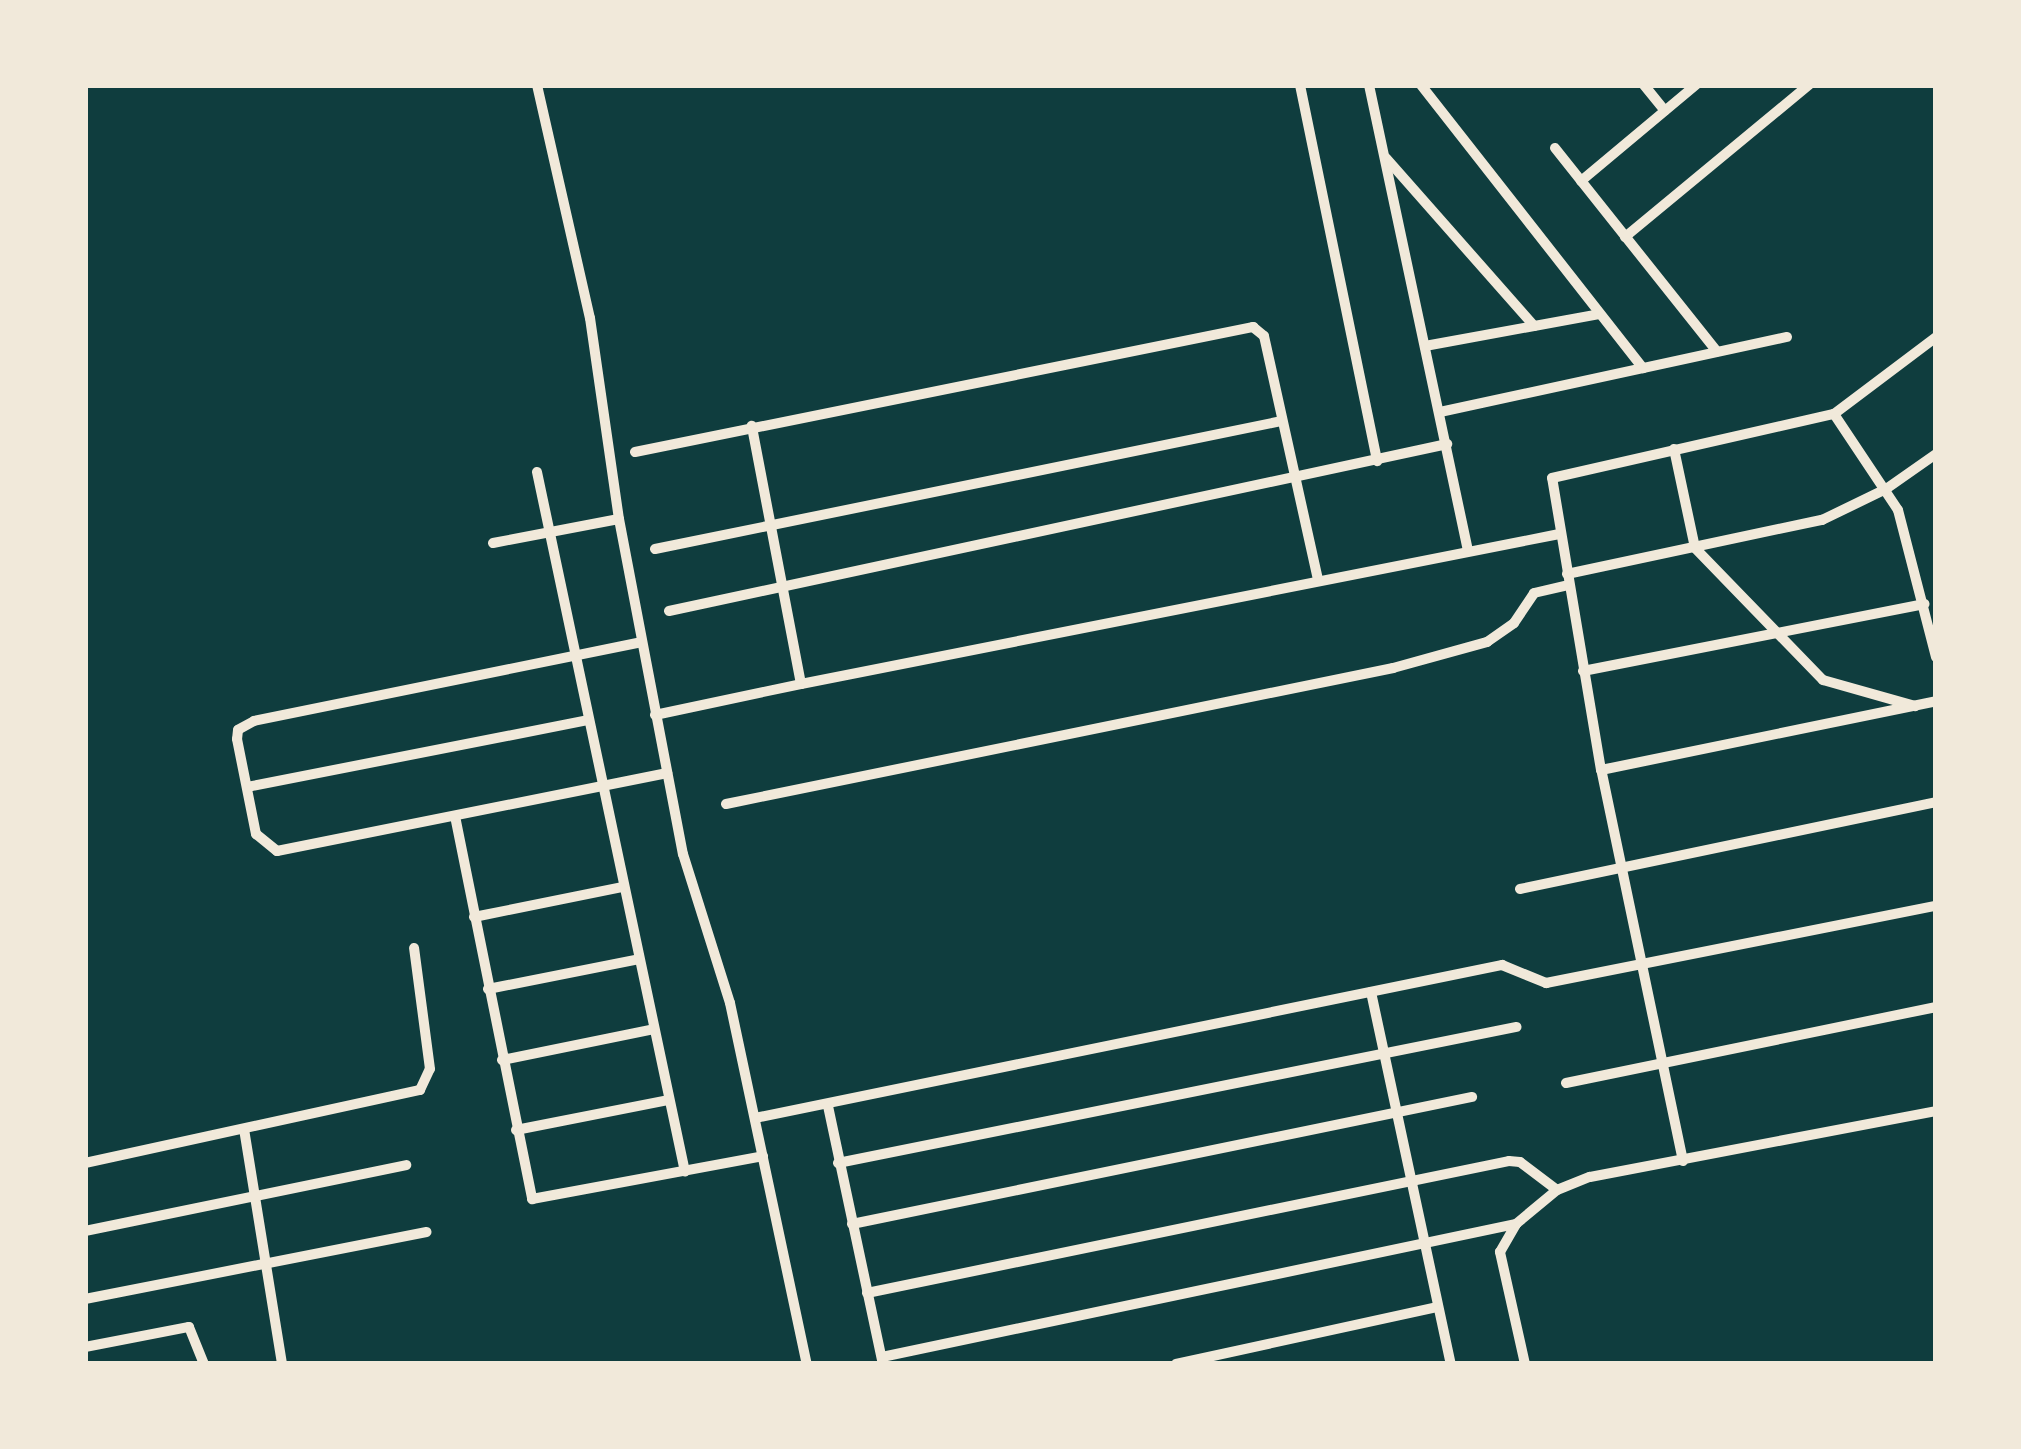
<!DOCTYPE html>
<style>
body{margin:0}
#map{position:relative;width:2021px;height:1449px;overflow:hidden;background:#0f3d3e;font-family:"Public Sans",sans-serif}
div>[style]{position:absolute}
.minor>*{height:10px;margin:-5px;padding:0 5px;transform-origin:5px;border-radius:5px;background:#f1e9da}
span{translate:-50% -50%;white-space:nowrap;text-align:center;line-height:1.15;-webkit-text-stroke:8px #f1e9da;paint-order:stroke}
.frame{position:absolute;inset:0;border:88px solid #f1e9da;pointer-events:none}
</style>
<div id="map">
<div class="minor">
<div style="left:537px;top:85px;width:239px;rotate:77.2deg"></div>
<div style="left:590px;top:318px;width:203px;rotate:81.8deg"></div>
<div style="left:619px;top:519px;width:341px;rotate:79.2deg"></div>
<div style="left:683px;top:854px;width:156px;rotate:72.5deg"></div>
<div style="left:730px;top:1003px;width:369px;rotate:78deg"></div>
<div style="left:1300px;top:85px;width:384px;rotate:78.4deg"></div>
<div style="left:1369px;top:85px;width:475px;rotate:78deg"></div>
<div style="left:1421px;top:85px;width:360px;rotate:51.9deg"></div>
<div style="left:1644px;top:85px;width:33px;rotate:51deg"></div>
<div style="left:1555px;top:148px;width:260px;rotate:51.5deg"></div>
<div style="left:1386px;top:158px;width:224px;rotate:48.6deg"></div>
<div style="left:1581px;top:181px;width:150px;rotate:-39.9deg"></div>
<div style="left:1625px;top:237px;width:239px;rotate:-39.6deg"></div>
<div style="left:1425px;top:346px;width:177px;rotate:-10.4deg"></div>
<div style="left:1440px;top:412px;width:355px;rotate:-12.2deg"></div>
<div style="left:1834px;top:414px;width:115px;rotate:56.3deg"></div>
<div style="left:1898px;top:510px;width:152px;rotate:75.5deg"></div>
<div style="left:1674px;top:449px;width:101px;rotate:78deg"></div>
<div style="left:1695px;top:548px;width:184px;rotate:45.9deg"></div>
<div style="left:1823px;top:680px;width:96px;rotate:15.8deg"></div>
<div style="left:635px;top:452px;width:631px;rotate:-11.43deg"></div>
<div style="left:1253px;top:327px;width:14px;rotate:39deg"></div>
<div style="left:1264px;top:336px;width:250px;rotate:77.5deg"></div>
<div style="left:537px;top:472px;width:715px;rotate:78.06deg"></div>
<div style="left:493px;top:543px;width:128px;rotate:-10.8deg"></div>
<div style="left:655px;top:549px;width:640px;rotate:-11.54deg"></div>
<div style="left:1567px;top:574px;width:261px;rotate:-12deg"></div>
<div style="left:1822px;top:520px;width:71px;rotate:-25.8deg"></div>
<div style="left:1886px;top:489px;width:61px;rotate:-35deg"></div>
<div style="left:669px;top:611px;width:796px;rotate:-12.11deg"></div>
<div style="left:642px;top:642px;width:396px;rotate:168.5deg"></div>
<div style="left:254px;top:721px;width:18px;rotate:151deg"></div>
<div style="left:238px;top:730px;width:9px;rotate:96deg"></div>
<div style="left:237px;top:739px;width:97px;rotate:78.7deg"></div>
<div style="left:256px;top:834px;width:27px;rotate:39deg"></div>
<div style="left:277px;top:851px;width:398px;rotate:-11.3deg"></div>
<div style="left:1583px;top:671px;width:348px;rotate:-11.1deg"></div>
<div style="left:801px;top:684px;width:773px;rotate:-11.19deg"></div>
<div style="left:655px;top:715px;width:149px;rotate:-12deg"></div>
<div style="left:801px;top:684px;width:263px;rotate:-100.8deg"></div>
<div style="left:1601px;top:770px;width:342px;rotate:-11.6deg"></div>
<div style="left:247px;top:787px;width:347px;rotate:-11.1deg"></div>
<div style="left:726px;top:804px;width:681px;rotate:-11.52deg"></div>
<div style="left:1393px;top:668px;width:98px;rotate:-15.5deg"></div>
<div style="left:1487px;top:642px;width:33px;rotate:-35deg"></div>
<div style="left:1514px;top:623px;width:36px;rotate:-56deg"></div>
<div style="left:1534px;top:593px;width:36px;rotate:-13deg"></div>
<div style="left:455px;top:816px;width:391px;rotate:78.6deg"></div>
<div style="left:532px;top:1199px;width:235px;rotate:-10.5deg"></div>
<div style="left:1520px;top:889px;width:425px;rotate:-11.8deg"></div>
<div style="left:474px;top:917px;width:152px;rotate:-11.4deg"></div>
<div style="left:488px;top:989px;width:154px;rotate:-11.2deg"></div>
<div style="left:1371px;top:992px;width:381px;rotate:77.9deg"></div>
<div style="left:502px;top:1060px;width:155px;rotate:-11.5deg"></div>
<div style="left:1566px;top:1083px;width:378px;rotate:-11.6deg"></div>
<div style="left:828px;top:1106px;width:264px;rotate:78deg"></div>
<div style="left:755px;top:1118px;width:763px;rotate:-11.58deg"></div>
<div style="left:1502px;top:965px;width:48px;rotate:22.2deg"></div>
<div style="left:1546px;top:983px;width:398px;rotate:-11.2deg"></div>
<div style="left:244px;top:1129px;width:238px;rotate:80.8deg"></div>
<div style="left:516px;top:1130px;width:156px;rotate:-11.1deg"></div>
<div style="left:1683px;top:1161px;width:400px;rotate:-101.8deg"></div>
<div style="left:1601px;top:770px;width:296px;rotate:-99.5deg"></div>
<div style="left:1552px;top:478px;width:289px;rotate:-12.8deg"></div>
<div style="left:1834px;top:414px;width:128px;rotate:-37deg"></div>
<div style="left:85px;top:1163px;width:343px;rotate:-12.3deg"></div>
<div style="left:420px;top:1090px;width:23px;rotate:-65deg"></div>
<div style="left:430px;top:1069px;width:122px;rotate:-97.5deg"></div>
<div style="left:838px;top:1163px;width:692px;rotate:-11.34deg"></div>
<div style="left:852px;top:1224px;width:633px;rotate:-11.58deg"></div>
<div style="left:85px;top:1231px;width:328px;rotate:-11.6deg"></div>
<div style="left:867px;top:1293px;width:655px;rotate:-11.62deg"></div>
<div style="left:1509px;top:1161px;width:11px;rotate:5deg"></div>
<div style="left:1520px;top:1162px;width:46px;rotate:37.1deg"></div>
<div style="left:85px;top:1299px;width:348px;rotate:-11.1deg"></div>
<div style="left:85px;top:1347px;width:106px;rotate:-10.9deg"></div>
<div style="left:189px;top:1327px;width:40px;rotate:68deg"></div>
<div style="left:882px;top:1357px;width:648px;rotate:-11.85deg"></div>
<div style="left:1176px;top:1364px;width:268px;rotate:-12.3deg"></div>
<div style="left:1525px;top:1364px;width:115px;rotate:-102.6deg"></div>
<div style="left:1500px;top:1252px;width:32px;rotate:-60deg"></div>
<div style="left:1516px;top:1224px;width:53px;rotate:-39.7deg"></div>
<div style="left:1557px;top:1190px;width:35px;rotate:-22deg"></div>
<div style="left:1590px;top:1177px;width:352px;rotate:-10.8deg"></div>
</div>
<div class="frame"></div>
</div>
